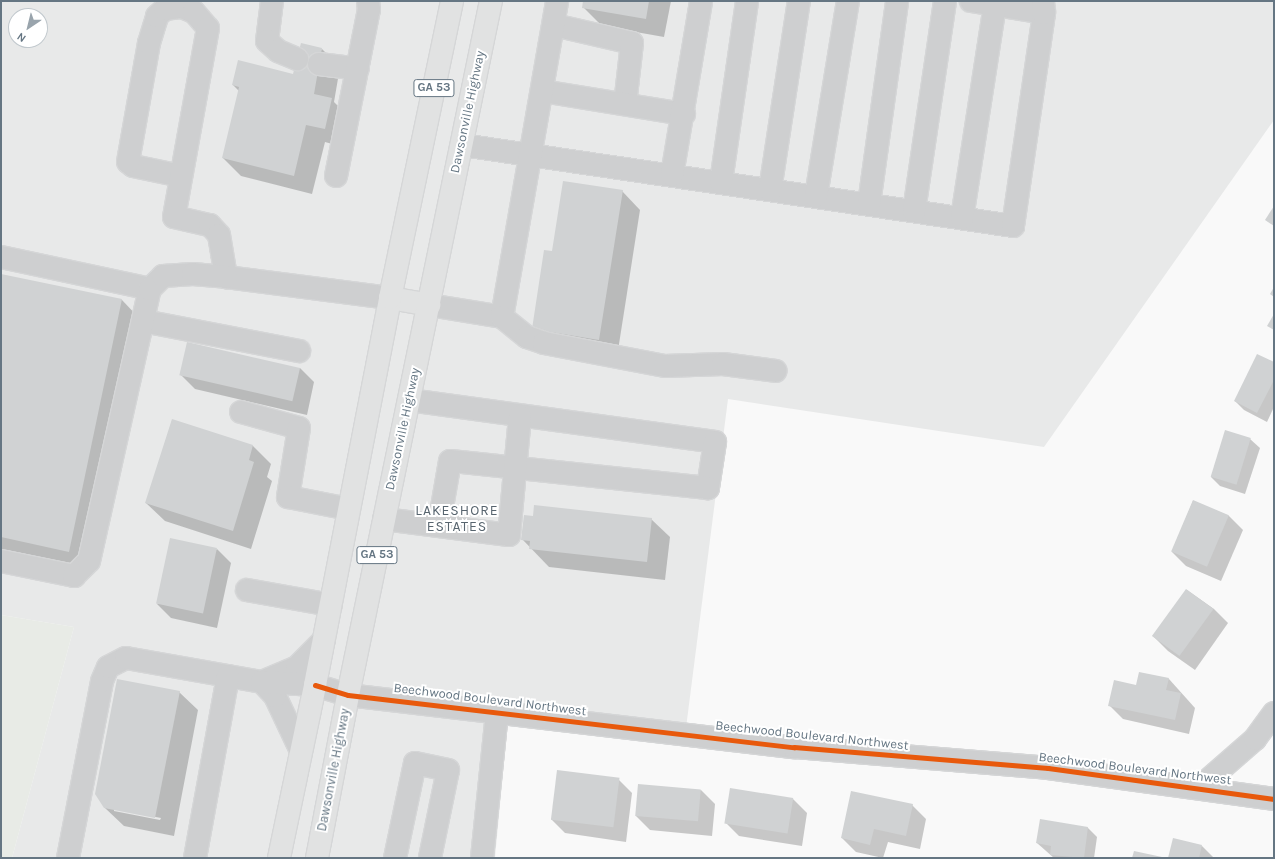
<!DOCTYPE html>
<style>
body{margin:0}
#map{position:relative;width:1275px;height:859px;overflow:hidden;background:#f9f9f9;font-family:Karla,sans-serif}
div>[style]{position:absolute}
.built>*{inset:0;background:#e8e9e9}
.green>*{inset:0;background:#e8ebe6}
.shadow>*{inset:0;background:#0003}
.building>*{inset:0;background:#d0d2d3;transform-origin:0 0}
.roads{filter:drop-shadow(1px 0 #d5d6d7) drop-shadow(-1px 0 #d5d6d7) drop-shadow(0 1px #d5d6d7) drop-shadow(0 -1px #d5d6d7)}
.minor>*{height:22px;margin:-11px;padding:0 11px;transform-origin:11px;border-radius:11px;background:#cecfd0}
.major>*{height:22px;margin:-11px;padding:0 11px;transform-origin:11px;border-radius:11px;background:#e1e2e2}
.cycleway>*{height:5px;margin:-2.5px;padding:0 2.5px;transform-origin:2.5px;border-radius:2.5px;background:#e8590c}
span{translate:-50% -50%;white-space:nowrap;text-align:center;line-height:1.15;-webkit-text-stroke:4px #fff;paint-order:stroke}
.shield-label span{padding:1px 3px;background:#fff;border:1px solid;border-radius:3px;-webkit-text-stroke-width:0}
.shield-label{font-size:12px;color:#657683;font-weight:700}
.street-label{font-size:13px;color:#657683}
.neighbourhood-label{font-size:14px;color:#57646e;letter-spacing:1px}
.frame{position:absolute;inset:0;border:2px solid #657683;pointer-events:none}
.north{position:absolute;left:8px;top:8px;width:40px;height:40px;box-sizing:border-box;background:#fff;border:1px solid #c1c8cd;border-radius:50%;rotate:215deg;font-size:11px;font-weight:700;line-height:16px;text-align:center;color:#657683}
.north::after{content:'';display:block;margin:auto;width:14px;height:18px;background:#99a4ac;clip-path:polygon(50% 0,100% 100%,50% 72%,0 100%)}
</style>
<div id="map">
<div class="built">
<div style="clip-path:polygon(evenodd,1px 1px,1274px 1px,1274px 120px,1044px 447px,728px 399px,686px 728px,509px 709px,495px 858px,12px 858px,74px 627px,1px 615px,1px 1px,16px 16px,40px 16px,40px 40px,16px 40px,16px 16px)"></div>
</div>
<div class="green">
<div style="clip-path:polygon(1px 615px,74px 627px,12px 858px,1px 858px)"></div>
</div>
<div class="shadow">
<div style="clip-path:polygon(584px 1px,671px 1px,664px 37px,602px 26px,583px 7px)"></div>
<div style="clip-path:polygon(322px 49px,340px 67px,334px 102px,350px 118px,343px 147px,325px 142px,312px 194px,241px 176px,223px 158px,239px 91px,233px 85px,294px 75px)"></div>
<div style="clip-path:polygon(622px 191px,640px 210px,617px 357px,533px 328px,552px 252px)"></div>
<div style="clip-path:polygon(1px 275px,122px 300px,140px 319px,88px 570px,1px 551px)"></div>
<div style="clip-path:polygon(1274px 363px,1274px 407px,1267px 422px,1244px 410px,1235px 401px)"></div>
<div style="clip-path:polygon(300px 368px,314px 382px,307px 415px,195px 389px,181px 375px)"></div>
<div style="clip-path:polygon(172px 421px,253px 446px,271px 464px,267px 477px,272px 481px,251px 549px,165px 521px,146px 503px)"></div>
<div style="clip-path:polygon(1250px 439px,1260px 448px,1245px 494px,1220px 486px,1211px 477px)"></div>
<div style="clip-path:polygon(1193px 501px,1229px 516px,1243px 530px,1221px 581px,1186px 566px,1172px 552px)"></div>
<div style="clip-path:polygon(651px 519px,670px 537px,665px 580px,549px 567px,522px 539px)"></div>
<div style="clip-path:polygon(217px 549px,231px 563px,217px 628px,171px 618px,157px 604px)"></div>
<div style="clip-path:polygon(1187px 590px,1214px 609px,1228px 623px,1195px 670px,1168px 651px,1154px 637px)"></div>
<div style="clip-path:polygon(1169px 679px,1195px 708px,1189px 734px,1123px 719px,1109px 705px,1137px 686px)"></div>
<div style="clip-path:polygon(evenodd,179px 692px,198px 710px,174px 836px,124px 826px,105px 808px,179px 692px,114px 809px,161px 818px,160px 820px,114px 811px,114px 809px)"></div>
<div style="clip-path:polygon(618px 779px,632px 793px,626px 842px,565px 833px,551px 819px)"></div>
<div style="clip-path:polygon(701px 790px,715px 804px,712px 836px,650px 830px,636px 816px)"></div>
<div style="clip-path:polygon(793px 799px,807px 813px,802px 846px,739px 836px,725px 822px)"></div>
<div style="clip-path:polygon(912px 805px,926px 819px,920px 849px,888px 842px,883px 858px,856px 852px,842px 838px)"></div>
<div style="clip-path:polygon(1041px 820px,1088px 828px,1097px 837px,1094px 858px,1054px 858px,1037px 843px)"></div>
<div style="clip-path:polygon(1202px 846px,1214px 858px,1169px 858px)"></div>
</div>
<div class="building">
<div style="clip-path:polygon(583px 1px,649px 1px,646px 19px,582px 8px)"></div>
<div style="clip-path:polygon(301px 43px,322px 48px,314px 94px,332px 98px,325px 129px,306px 125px,294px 176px,222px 158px,239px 87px,232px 85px,238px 60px,293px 74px)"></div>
<div style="clip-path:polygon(563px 181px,623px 190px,599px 340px,532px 329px,544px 250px,552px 251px)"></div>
<div style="clip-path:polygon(1274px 206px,1274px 226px,1265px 220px)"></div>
<div style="clip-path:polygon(1px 274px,122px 299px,69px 552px,1px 537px)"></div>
<div style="clip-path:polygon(1274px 287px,1274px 297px,1270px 294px)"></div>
<div style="clip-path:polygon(1274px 314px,1274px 330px,1267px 326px)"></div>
<div style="left:187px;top:342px;width:116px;height:34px;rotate:13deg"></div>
<div style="clip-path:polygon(1257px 354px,1274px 362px,1274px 380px,1257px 413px,1234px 401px)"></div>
<div style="clip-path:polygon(172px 419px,253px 445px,249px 460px,254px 462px,233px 531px,145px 503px)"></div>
<div style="left:1225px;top:430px;width:27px;height:49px;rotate:17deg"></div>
<div style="left:1193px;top:500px;width:39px;height:56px;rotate:23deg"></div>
<div style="clip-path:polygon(534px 505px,652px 518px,647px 562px,529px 549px,530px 541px,521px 540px,524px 515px,533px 516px)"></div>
<div style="left:170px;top:538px;width:48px;height:67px;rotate:12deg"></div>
<div style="left:1186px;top:589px;width:34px;height:58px;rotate:36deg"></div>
<div style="clip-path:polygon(1139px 672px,1169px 678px,1166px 690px,1181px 693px,1175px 720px,1108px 706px,1114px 680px,1136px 685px)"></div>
<div style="clip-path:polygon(117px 679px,180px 691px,155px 818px,104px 808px,95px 794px)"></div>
<div style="left:557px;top:770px;width:63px;height:50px;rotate:7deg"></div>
<div style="left:638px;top:784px;width:63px;height:32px;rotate:5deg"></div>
<div style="left:730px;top:788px;width:64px;height:36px;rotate:9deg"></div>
<div style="clip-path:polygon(851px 791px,913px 804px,906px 836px,874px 829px,870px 845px,841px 838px)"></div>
<div style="clip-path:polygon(1040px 819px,1088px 827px,1084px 858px,1050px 855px,1051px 846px,1036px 843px)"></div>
<div style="clip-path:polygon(1173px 838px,1202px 845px,1199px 858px,1168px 858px)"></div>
<div style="clip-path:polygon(1134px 851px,1162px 857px,1162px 858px,1132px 858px)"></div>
</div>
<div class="roads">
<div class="minor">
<div style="left:272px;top:1px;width:40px;rotate:97.1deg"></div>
<div style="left:267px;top:41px;width:15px;rotate:42deg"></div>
<div style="left:278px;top:51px;width:21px;rotate:23deg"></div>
<div style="left:971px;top:1px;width:74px;rotate:9.3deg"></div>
<div style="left:554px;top:25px;width:80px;rotate:13deg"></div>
<div style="left:632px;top:43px;width:61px;rotate:96.5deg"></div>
<div style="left:319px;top:64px;width:39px;rotate:7deg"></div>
<div style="left:542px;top:91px;width:144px;rotate:9.2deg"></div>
<div style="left:462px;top:145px;width:557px;rotate:8.36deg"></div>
<div style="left:1013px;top:226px;width:215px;rotate:-81.7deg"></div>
<div style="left:1044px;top:13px;width:12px;rotate:-95deg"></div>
<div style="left:672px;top:175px;width:176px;rotate:-80.5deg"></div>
<div style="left:181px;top:176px;width:49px;rotate:-168.2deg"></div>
<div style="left:133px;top:166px;width:6px;rotate:-141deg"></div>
<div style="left:128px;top:162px;width:121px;rotate:-80deg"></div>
<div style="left:149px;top:43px;width:28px;rotate:-73deg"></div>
<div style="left:157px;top:16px;width:11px;rotate:-41deg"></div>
<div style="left:165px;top:9px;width:17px;rotate:-7deg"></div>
<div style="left:182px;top:7px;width:13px;rotate:23deg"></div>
<div style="left:194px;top:12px;width:21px;rotate:49deg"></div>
<div style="left:208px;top:28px;width:192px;rotate:100.2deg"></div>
<div style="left:174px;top:217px;width:37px;rotate:13deg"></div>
<div style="left:210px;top:225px;width:13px;rotate:48deg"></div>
<div style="left:219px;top:235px;width:43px;rotate:80.5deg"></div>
<div style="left:226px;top:277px;width:165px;rotate:7.3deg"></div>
<div style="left:336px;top:176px;width:169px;rotate:-78.8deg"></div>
<div style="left:369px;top:10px;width:9px;rotate:-96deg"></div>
<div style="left:721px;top:182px;width:183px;rotate:-81.8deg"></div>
<div style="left:770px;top:190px;width:191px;rotate:-81.3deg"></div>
<div style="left:816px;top:196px;width:198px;rotate:-80.7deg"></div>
<div style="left:869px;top:204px;width:205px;rotate:-82.1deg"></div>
<div style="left:914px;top:211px;width:212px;rotate:-81.6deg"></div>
<div style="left:962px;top:218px;width:216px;rotate:-81.2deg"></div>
<div style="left:1px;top:257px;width:152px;rotate:12.1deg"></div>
<div style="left:429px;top:305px;width:74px;rotate:9.3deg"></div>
<div style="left:502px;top:317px;width:321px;rotate:-80.1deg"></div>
<div style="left:502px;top:317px;width:32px;rotate:39deg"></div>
<div style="left:527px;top:337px;width:18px;rotate:19deg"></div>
<div style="left:544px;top:343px;width:123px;rotate:10.8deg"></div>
<div style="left:665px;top:366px;width:58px;rotate:-2deg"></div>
<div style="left:723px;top:364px;width:53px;rotate:7.5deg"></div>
<div style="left:143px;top:321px;width:159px;rotate:10.9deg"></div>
<div style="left:409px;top:400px;width:309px;rotate:7.8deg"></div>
<div style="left:715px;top:442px;width:47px;rotate:98.7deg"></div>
<div style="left:708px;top:488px;width:259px;rotate:-174deg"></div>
<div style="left:450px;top:461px;width:65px;rotate:99.8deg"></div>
<div style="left:241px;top:412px;width:60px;rotate:15.4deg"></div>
<div style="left:299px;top:428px;width:70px;rotate:99.1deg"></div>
<div style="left:288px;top:497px;width:62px;rotate:11.1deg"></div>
<div style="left:384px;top:519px;width:126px;rotate:7.3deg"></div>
<div style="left:509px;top:535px;width:119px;rotate:-84.7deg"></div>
<div style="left:1px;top:561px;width:75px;rotate:11.6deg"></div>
<div style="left:74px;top:576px;width:21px;rotate:-45deg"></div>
<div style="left:89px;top:561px;width:279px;rotate:-77.4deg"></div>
<div style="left:150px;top:289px;width:18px;rotate:-45deg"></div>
<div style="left:163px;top:276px;width:30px;rotate:-4deg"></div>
<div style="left:193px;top:274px;width:33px;rotate:5deg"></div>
<div style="left:247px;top:590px;width:85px;rotate:10.1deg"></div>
<div style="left:301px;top:751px;width:61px;rotate:-115.3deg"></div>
<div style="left:275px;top:696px;width:19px;rotate:-133deg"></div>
<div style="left:262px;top:682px;width:38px;rotate:-23deg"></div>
<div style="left:297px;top:667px;width:38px;rotate:-45deg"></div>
<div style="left:1200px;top:787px;width:73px;rotate:-41.1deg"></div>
<div style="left:1255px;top:739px;width:32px;rotate:-54deg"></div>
<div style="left:68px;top:858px;width:180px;rotate:-79.1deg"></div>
<div style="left:102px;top:681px;width:15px;rotate:-67deg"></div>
<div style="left:108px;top:667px;width:20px;rotate:-27deg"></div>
<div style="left:126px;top:658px;width:138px;rotate:10deg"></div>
<div style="left:262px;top:682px;width:53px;rotate:3.2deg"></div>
<div style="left:315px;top:685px;width:34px;rotate:17deg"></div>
<div style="left:348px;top:695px;width:449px;rotate:6.7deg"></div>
<div style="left:794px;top:747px;width:255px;rotate:4.7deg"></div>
<div style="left:1048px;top:768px;width:228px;rotate:7.8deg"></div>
<div style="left:195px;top:858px;width:185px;rotate:-79.7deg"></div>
<div style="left:395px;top:858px;width:97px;rotate:-78.1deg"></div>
<div style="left:415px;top:763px;width:34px;rotate:12deg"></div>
<div style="left:448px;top:770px;width:90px;rotate:101.6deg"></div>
<div style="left:482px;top:858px;width:147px;rotate:-84.1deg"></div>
</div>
<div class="major">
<div style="left:390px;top:298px;width:40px;rotate:10deg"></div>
<div style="left:279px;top:858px;width:177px;rotate:-78.2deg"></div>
<div style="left:315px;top:685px;width:394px;rotate:-79deg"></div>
<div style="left:390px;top:298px;width:303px;rotate:-78.2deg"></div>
<div style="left:317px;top:858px;width:166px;rotate:-79.2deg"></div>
<div style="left:348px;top:695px;width:709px;rotate:-78.36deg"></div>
</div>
</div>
<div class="cycleway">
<div style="left:315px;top:685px;width:34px;rotate:17deg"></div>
<div style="left:348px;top:695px;width:449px;rotate:6.7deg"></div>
<div style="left:794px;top:747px;width:255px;rotate:4.7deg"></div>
<div style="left:1048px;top:768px;width:228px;rotate:7.8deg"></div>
</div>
<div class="shield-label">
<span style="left:434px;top:88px">GA 53</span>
<span style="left:377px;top:555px">GA 53</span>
</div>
<div class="street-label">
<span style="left:468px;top:112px;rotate:-78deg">Dawsonville Highway</span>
<span style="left:403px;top:429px;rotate:-78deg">Dawsonville Highway</span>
<span style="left:490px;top:700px;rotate:7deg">Beechwood Boulevard Northwest</span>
<span style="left:812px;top:736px;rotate:6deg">Beechwood Boulevard Northwest</span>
<span style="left:1135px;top:769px;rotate:7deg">Beechwood Boulevard Northwest</span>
<span style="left:334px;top:770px;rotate:-79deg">Dawsonville Highway</span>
</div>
<div class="neighbourhood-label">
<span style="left:457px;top:519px">LAKESHORE<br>ESTATES</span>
</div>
<div class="frame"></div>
<div class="north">N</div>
</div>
